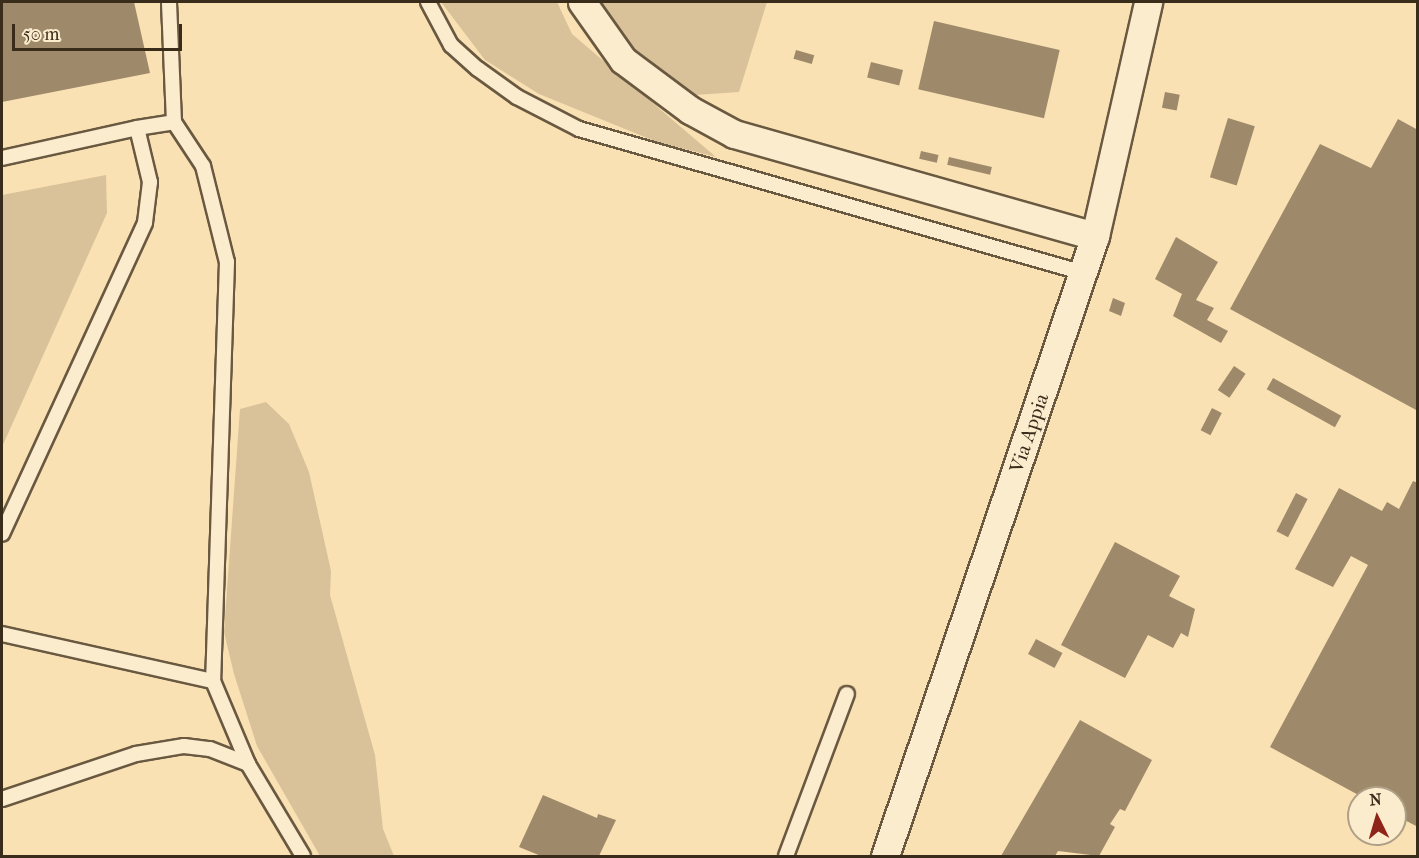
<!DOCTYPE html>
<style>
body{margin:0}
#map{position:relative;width:1419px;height:858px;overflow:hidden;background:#fae1b3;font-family:"IM FELL French Canon",serif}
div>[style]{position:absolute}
.green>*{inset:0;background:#d9c299}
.building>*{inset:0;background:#9e8a6a;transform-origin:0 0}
.roads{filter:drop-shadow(2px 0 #6a5941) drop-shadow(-2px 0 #6a5941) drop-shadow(0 2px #6a5941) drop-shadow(0 -2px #6a5941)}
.lane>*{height:14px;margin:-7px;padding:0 7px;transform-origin:7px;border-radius:7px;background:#fcecce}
.street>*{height:27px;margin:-13.5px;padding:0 13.5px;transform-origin:13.5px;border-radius:13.5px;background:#fcecce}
span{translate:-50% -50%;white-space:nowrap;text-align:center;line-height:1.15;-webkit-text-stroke:4.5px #fcecce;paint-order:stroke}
.street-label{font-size:20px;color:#3a2c1b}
.frame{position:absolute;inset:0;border:3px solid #3a2c1b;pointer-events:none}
.north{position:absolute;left:1347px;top:786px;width:60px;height:60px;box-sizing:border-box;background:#fcecce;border:2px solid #ae9f86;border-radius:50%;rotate:355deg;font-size:16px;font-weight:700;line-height:24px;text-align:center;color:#3a2c1b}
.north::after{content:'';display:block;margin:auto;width:21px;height:27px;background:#8f2418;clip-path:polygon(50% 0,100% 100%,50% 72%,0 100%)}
.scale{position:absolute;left:12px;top:24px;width:170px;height:27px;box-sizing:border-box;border:3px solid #3a2c1b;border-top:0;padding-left:8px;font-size:18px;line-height:21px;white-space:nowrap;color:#3a2c1b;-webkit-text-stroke:4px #fcecce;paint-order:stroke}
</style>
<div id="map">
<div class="green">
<div style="clip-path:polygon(441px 2px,557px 2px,572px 34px,716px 157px,657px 142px,539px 94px,485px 60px)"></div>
<div style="clip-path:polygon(600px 2px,767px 2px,739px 92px,695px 95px,627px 43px)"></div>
<div style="clip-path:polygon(106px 175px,107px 213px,2px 447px,2px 195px)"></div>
<div style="clip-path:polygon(266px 402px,289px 424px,309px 472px,331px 571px,330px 595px,375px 755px,383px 829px,394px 856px,320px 856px,257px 746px,234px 674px,224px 632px,240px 409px)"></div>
</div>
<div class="building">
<div style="clip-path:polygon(2px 2px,134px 2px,150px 73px,2px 102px)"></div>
<div style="left:934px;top:21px;width:129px;height:70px;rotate:13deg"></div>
<div style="left:796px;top:50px;width:19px;height:9px;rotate:16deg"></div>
<div style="left:871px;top:62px;width:33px;height:16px;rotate:14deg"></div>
<div style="left:1165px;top:92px;width:15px;height:16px;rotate:11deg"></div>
<div style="left:1228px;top:118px;width:28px;height:62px;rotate:17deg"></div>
<div style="clip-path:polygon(1398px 119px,1418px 130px,1418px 411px,1230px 309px,1320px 144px,1371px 168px)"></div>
<div style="left:921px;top:151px;width:18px;height:8px;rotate:13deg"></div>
<div style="left:949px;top:157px;width:44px;height:8px;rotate:13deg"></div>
<div style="clip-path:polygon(1176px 237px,1218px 262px,1196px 300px,1214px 308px,1207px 320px,1228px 331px,1221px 343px,1173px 316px,1182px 294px,1155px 279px)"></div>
<div style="clip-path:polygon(1113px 298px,1125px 303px,1121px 316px,1109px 311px)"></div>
<div style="left:1234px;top:366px;width:14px;height:29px;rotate:34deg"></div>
<div style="left:1273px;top:378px;width:78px;height:13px;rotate:29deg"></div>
<div style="left:1212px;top:408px;width:11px;height:25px;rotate:27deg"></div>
<div style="clip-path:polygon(1413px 481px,1418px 483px,1418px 827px,1395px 815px,1395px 798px,1364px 798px,1270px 747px,1368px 565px,1351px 556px,1333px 587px,1295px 569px,1339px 488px,1382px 511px,1387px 502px,1399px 509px)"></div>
<div style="left:1296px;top:493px;width:13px;height:43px;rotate:27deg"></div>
<div style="clip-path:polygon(1115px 542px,1180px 576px,1169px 596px,1195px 609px,1188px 637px,1181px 633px,1173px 648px,1148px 635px,1125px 678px,1061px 645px)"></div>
<div style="left:1036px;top:639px;width:30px;height:17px;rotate:28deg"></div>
<div style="clip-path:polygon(1080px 720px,1152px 760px,1125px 811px,1120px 809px,1110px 824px,1115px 827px,1099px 856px,1058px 851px,1055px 856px,1001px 856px)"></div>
<div style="clip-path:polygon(543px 795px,597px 818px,598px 814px,616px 820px,599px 856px,541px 856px,519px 847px)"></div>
</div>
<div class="roads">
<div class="lane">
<div style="left:428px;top:2px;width:49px;rotate:61.9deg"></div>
<div style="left:451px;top:45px;width:36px;rotate:42deg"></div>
<div style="left:478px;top:69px;width:48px;rotate:35.7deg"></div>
<div style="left:517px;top:97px;width:70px;rotate:27.3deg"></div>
<div style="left:579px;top:129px;width:525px;rotate:15.92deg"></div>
<div style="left:174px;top:122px;width:53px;rotate:56.6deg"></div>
<div style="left:203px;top:166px;width:99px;rotate:76deg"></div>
<div style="left:227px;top:262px;width:419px;rotate:91.9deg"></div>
<div style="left:213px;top:681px;width:90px;rotate:67.1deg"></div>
<div style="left:137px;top:128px;width:37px;rotate:-9deg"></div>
<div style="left:174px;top:122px;width:120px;rotate:-92.4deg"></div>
<div style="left:2px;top:158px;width:138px;rotate:-12.5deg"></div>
<div style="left:137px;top:128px;width:56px;rotate:76.5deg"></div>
<div style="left:150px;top:182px;width:41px;rotate:97deg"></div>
<div style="left:145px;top:223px;width:342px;rotate:114.7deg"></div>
<div style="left:2px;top:634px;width:216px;rotate:12.6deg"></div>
<div style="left:2px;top:799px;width:141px;rotate:-18.6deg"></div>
<div style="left:136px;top:754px;width:49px;rotate:-9.5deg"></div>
<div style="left:184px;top:746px;width:26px;rotate:7deg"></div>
<div style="left:210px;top:749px;width:41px;rotate:21.5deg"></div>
<div style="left:248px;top:764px;width:107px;rotate:59.1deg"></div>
<div style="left:786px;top:856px;width:173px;rotate:-69.4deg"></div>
</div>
<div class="street">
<div style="left:582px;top:2px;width:71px;rotate:54.7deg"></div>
<div style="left:623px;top:60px;width:84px;rotate:36.7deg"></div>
<div style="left:690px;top:110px;width:50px;rotate:28.6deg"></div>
<div style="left:734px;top:134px;width:375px;rotate:15.8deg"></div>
<div style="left:885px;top:856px;width:655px;rotate:-71.29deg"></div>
<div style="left:1095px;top:236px;width:240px;rotate:-77.2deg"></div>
</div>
</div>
<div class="street-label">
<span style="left:1029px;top:433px;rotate:-71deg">Via Appia</span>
</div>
<div class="frame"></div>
<div class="north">N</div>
<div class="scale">50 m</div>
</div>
